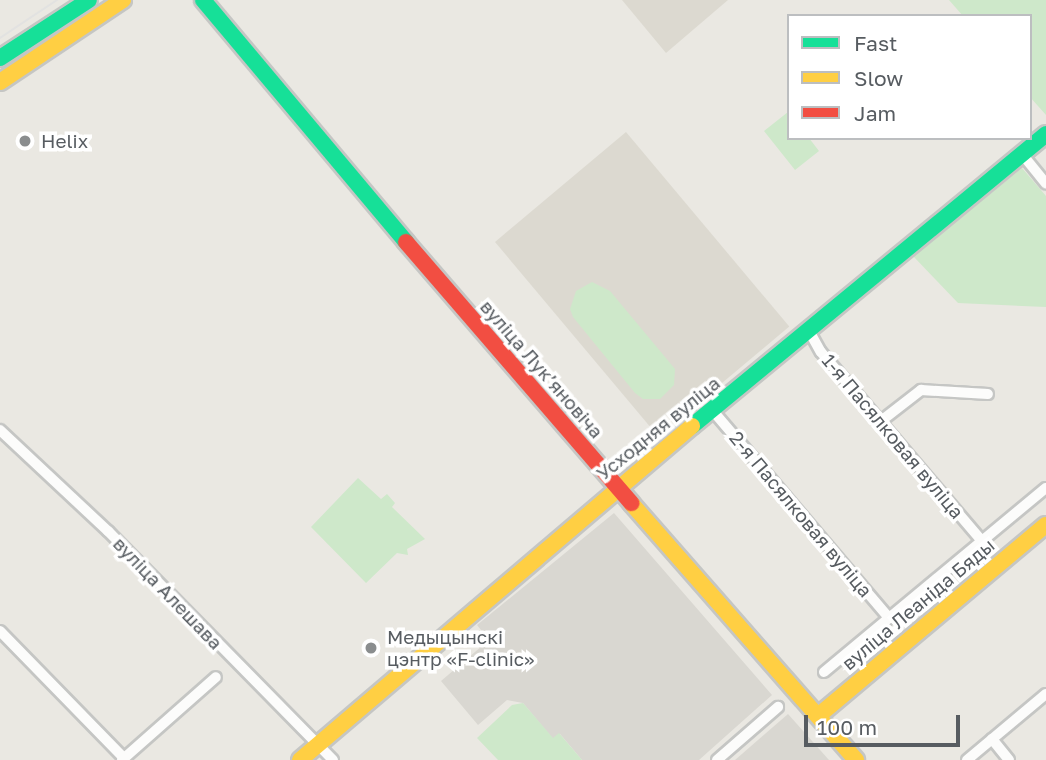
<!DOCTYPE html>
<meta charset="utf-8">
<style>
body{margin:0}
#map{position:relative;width:1046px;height:760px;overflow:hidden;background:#eae8e2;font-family:"Golos Text",sans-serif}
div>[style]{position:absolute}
.industrial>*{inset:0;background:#d9d7d1}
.education>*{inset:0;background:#dcd9d0;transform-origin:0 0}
.green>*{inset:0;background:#cee8ca}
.roads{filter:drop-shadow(2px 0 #c5c6c4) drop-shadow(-2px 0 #c5c6c4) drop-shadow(0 2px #c5c6c4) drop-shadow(0 -2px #c5c6c4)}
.street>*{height:10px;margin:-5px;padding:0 5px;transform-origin:5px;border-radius:5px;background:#fcfcfb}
.fast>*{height:16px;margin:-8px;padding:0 8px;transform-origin:8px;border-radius:8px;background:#16e098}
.slow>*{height:16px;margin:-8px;padding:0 8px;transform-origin:8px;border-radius:8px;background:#ffcf43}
.jam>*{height:16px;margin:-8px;padding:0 8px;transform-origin:8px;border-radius:8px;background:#f24e42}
.tram>*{height:2px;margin:-1px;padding:0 1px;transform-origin:1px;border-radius:1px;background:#e2e2e1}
.dots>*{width:19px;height:19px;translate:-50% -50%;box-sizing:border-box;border:4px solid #fff;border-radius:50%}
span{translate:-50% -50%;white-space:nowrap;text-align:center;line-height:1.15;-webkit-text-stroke:7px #fff;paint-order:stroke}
.poi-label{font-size:19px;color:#575c61}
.left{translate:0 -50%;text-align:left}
.street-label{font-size:19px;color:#575c61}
.legend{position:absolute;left:787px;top:14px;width:245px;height:126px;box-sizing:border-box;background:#fff;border:2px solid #bcbec0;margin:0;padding:9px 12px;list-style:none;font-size:21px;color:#575c61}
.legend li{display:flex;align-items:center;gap:14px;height:35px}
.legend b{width:35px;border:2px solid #bcbec0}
.scale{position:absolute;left:804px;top:715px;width:156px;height:32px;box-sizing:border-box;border:4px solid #575c61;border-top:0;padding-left:9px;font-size:21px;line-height:24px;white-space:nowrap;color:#575c61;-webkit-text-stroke:5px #fff;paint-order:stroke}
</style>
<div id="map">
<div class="industrial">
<div style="clip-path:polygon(614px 513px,772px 695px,699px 760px,582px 760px,560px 734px,553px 739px,523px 703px,507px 700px,478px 725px,441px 681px,489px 640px,477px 625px)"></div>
<div style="clip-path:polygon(788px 714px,829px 760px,735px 760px)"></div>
</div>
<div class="education">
<div style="clip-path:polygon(622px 0,728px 0,666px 53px)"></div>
<div style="left:626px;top:132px;width:254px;height:171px;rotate:50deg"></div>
</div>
<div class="green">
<div style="clip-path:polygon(949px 0,1046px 0,1046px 115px,1030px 97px,1030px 16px,963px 16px)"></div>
<div style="clip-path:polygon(788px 112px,789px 138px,809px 138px,819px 151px,795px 170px,764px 131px)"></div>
<div style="clip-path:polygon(1022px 168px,1046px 196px,1046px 307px,958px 303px,913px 256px)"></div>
<div style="clip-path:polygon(592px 282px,610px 291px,675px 369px,674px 385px,660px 399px,643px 399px,635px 393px,573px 317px,570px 309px,576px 291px)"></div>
<div style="clip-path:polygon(358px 478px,381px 499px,387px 494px,395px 503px,392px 507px,425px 539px,407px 549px,408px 555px,397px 553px,366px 583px,311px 527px)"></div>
<div style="clip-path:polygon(523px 703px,553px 738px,559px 733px,582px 760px,498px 760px,477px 738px,512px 705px)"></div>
</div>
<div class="roads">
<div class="street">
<div style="left:1022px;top:154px;width:38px;rotate:51deg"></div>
<div style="left:808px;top:329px;width:26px;rotate:61deg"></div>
<div style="left:821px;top:352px;width:247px;rotate:49.6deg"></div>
<div style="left:713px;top:411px;width:272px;rotate:49.6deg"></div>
<div style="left:881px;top:421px;width:51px;rotate:-37.8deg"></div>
<div style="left:921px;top:390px;width:67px;rotate:3.4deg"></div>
<div style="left:0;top:430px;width:148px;rotate:43.1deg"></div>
<div style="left:108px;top:531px;width:321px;rotate:45.5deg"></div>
<div style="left:0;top:631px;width:177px;rotate:45.7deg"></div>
<div style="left:824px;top:672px;width:288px;rotate:-39.7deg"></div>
<div style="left:992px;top:739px;width:27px;rotate:51deg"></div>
<div style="left:122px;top:760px;width:125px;rotate:-41.4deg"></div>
<div style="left:717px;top:760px;width:81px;rotate:-41deg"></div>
<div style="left:967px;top:760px;width:103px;rotate:-39.9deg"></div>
</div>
<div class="fast">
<div style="left:203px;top:0;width:316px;rotate:50deg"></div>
<div style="left:0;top:58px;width:106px;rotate:-33.1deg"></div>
<div style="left:692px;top:426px;width:459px;rotate:-39.5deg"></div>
</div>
<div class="slow">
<div style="left:0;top:82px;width:148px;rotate:-33.7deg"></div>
<div style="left:631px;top:503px;width:342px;rotate:48.8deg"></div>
<div style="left:818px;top:716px;width:297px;rotate:-40deg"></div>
<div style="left:300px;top:760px;width:515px;rotate:-40.43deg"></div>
</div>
<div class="jam">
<div style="left:406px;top:242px;width:345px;rotate:49.2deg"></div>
</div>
</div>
<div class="tram">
<div style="left:0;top:38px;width:69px;rotate:-33.7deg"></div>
</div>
<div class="dots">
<div style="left:25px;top:141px;background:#8a8d8e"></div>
<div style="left:371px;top:648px;background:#8a8d8e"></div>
</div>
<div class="poi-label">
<span class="left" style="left:41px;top:141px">Helix</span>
<span class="left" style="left:387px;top:648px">Медыцынскі<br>цэнтр «F-clinic»</span>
</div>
<div class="street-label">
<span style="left:542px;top:369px;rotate:49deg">вуліца Лукʼяновіча</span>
<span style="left:658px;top:428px;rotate:-39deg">Усходняя вуліца</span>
<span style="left:893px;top:436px;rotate:50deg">1-я Пасялковая вуліца</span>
<span style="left:801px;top:514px;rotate:50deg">2-я Пасялковая вуліца</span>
<span style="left:168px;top:593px;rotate:46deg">вуліца Алешава</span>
<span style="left:918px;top:604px;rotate:-40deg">вуліца Леаніда Бяды</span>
</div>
<ul class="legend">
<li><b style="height:9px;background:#16e098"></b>Fast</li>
<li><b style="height:9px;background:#ffcf43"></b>Slow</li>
<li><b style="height:9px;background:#f24e42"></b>Jam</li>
</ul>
<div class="scale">100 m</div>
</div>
